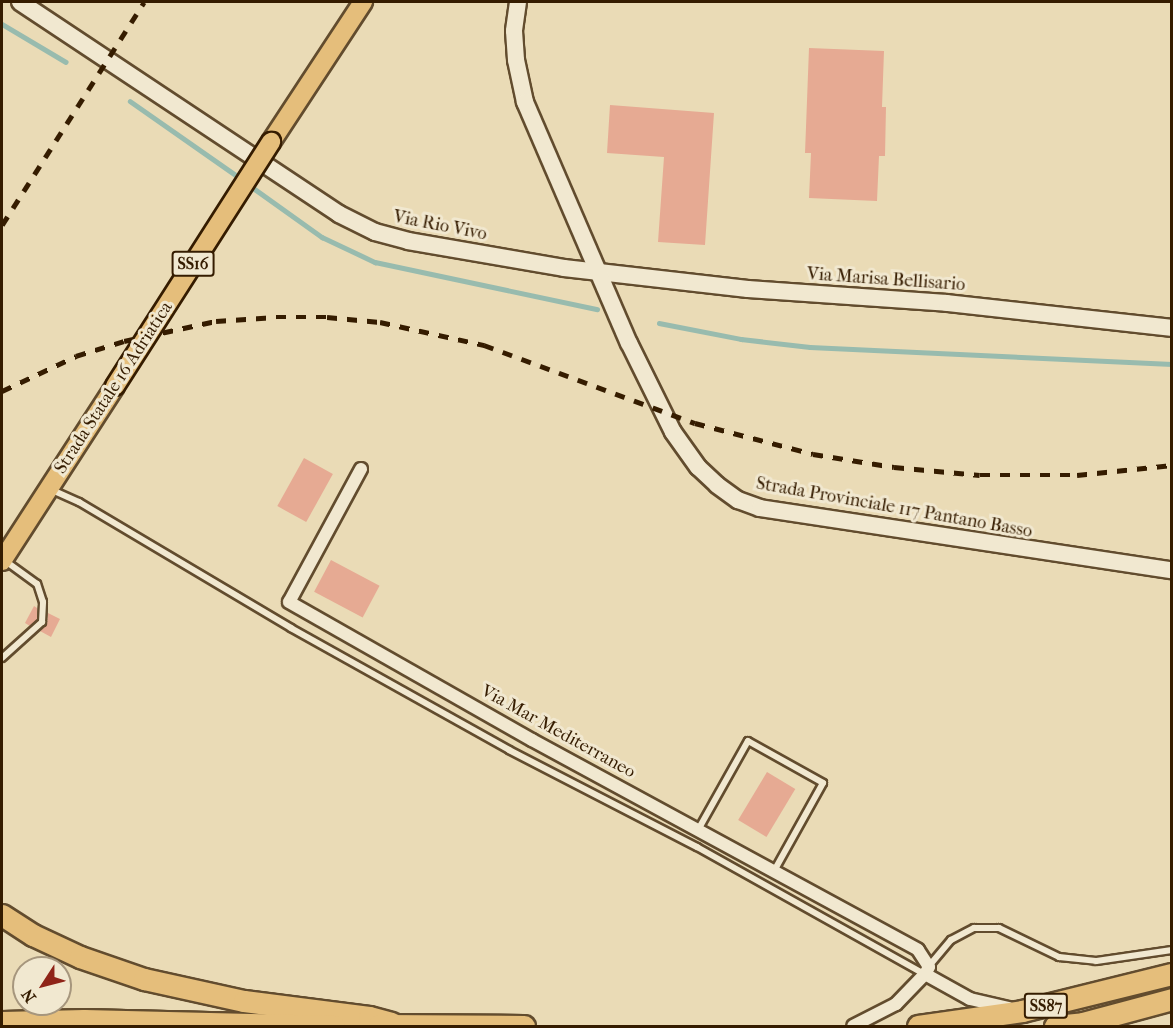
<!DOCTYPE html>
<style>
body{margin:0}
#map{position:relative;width:1173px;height:1028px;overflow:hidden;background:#eadbb6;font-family:"IM FELL French Canon",serif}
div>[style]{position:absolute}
.stream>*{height:4.5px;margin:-2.25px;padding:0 2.25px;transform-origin:2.25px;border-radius:2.25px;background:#98bbae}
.building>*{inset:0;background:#e6aa93;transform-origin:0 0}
.roads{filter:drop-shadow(2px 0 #624c2e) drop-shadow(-2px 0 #624c2e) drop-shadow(0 2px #624c2e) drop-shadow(0 -2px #624c2e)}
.lane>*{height:6px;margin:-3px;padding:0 3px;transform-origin:3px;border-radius:3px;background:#f1e8d0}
.street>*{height:12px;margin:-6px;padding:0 6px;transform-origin:6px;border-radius:6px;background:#f1e8d0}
.secondary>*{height:16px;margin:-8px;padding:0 8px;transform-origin:8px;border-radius:8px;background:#f1e8d0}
.primary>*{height:18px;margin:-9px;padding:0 9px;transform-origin:9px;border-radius:9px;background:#e5be7b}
.highway>*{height:21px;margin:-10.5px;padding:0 10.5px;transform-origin:10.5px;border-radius:10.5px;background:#e5be7b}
.rail>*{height:4.5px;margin-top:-2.25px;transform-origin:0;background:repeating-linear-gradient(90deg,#351c00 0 10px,transparent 0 20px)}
.bridges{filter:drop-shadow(2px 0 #351c00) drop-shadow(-2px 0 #351c00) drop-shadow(0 2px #351c00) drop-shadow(0 -2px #351c00)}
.primary-bridge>*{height:18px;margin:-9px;padding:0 9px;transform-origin:9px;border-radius:9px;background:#e5be7b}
span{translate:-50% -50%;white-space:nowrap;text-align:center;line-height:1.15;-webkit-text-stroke:6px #f1e8d0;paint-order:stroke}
.shield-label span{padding:2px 4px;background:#f1e8d0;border:2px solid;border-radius:4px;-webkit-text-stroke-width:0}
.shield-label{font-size:16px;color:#351c00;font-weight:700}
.street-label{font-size:18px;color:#351c00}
.frame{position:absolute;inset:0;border:3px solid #351c00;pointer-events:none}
.north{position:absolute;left:12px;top:956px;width:60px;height:60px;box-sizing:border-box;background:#f1e8d0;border:2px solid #a6967d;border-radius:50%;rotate:234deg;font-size:16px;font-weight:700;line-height:24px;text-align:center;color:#351c00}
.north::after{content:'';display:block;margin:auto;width:21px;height:27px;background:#8f2418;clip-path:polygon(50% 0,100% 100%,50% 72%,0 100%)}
</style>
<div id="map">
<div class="stream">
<div style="left:2px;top:24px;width:74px;rotate:30.7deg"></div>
<div style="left:130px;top:101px;width:138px;rotate:35deg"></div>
<div style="left:249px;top:185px;width:90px;rotate:35.5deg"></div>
<div style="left:322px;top:237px;width:59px;rotate:25.3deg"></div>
<div style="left:375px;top:262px;width:227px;rotate:12deg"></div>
<div style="left:659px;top:323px;width:84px;rotate:11deg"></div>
<div style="left:741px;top:339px;width:69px;rotate:6.6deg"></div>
<div style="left:810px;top:347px;width:362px;rotate:2.7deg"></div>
</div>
<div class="building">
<div style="clip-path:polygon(809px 48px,884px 51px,882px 107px,886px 107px,885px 156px,879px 156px,877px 201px,809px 198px,811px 153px,805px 153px)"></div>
<div style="clip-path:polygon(610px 105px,714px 113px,705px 245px,658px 242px,664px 157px,607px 153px)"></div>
<div style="left:304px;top:458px;width:33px;height:55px;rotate:29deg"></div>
<div style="left:331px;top:560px;width:55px;height:36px;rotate:28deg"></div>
<div style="clip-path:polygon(34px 606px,37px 608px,37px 620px,30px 626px,25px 623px)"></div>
<div style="clip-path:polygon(48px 613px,60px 619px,51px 637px,40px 631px,47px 624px)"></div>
<div style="left:767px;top:772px;width:33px;height:56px;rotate:31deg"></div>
</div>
<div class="roads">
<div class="lane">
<div style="left:52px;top:490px;width:30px;rotate:24deg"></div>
<div style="left:79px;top:502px;width:247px;rotate:30.7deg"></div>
<div style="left:291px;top:628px;width:250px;rotate:29.2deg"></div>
<div style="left:509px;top:750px;width:212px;rotate:27.3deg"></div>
<div style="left:697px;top:847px;width:260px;rotate:29.2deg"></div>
<div style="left:2px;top:658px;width:54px;rotate:-42deg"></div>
<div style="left:42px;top:622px;width:20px;rotate:-87deg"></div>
<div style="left:43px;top:602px;width:19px;rotate:-108deg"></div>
<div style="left:37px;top:584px;width:41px;rotate:-144deg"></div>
<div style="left:698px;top:830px;width:102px;rotate:-60.7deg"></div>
<div style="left:748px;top:741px;width:86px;rotate:29.2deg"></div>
<div style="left:823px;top:783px;width:101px;rotate:119.1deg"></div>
<div style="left:929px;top:966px;width:34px;rotate:-50deg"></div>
<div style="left:951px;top:940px;width:26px;rotate:-28deg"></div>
<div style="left:974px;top:928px;width:25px"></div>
<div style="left:999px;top:928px;width:67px;rotate:25.8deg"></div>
<div style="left:1059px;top:957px;width:37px;rotate:6deg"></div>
<div style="left:1096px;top:961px;width:77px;rotate:-8.2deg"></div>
</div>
<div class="street">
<div style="left:361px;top:469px;width:151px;rotate:118.4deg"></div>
<div style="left:289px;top:602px;width:279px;rotate:29.6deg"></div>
<div style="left:532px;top:740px;width:439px;rotate:28.5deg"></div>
<div style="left:918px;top:950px;width:20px;rotate:57deg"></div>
<div style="left:929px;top:967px;width:8px;rotate:120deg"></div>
<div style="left:925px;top:974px;width:42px;rotate:134deg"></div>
<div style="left:896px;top:1004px;width:48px;rotate:152.9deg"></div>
<div style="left:925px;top:974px;width:51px;rotate:29.1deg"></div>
<div style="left:970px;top:999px;width:40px;rotate:13deg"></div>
</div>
<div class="secondary">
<div style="left:20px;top:2px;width:383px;rotate:33.6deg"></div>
<div style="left:339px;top:214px;width:40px;rotate:26.6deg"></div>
<div style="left:375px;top:232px;width:34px;rotate:15deg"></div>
<div style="left:408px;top:241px;width:158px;rotate:9.8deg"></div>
<div style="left:564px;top:268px;width:185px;rotate:6.5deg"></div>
<div style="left:748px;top:289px;width:199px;rotate:4deg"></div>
<div style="left:947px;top:303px;width:226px;rotate:6.3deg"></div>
<div style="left:518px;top:2px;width:29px;rotate:98deg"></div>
<div style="left:514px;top:31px;width:29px;rotate:86deg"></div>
<div style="left:516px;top:60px;width:43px;rotate:77.9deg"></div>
<div style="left:525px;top:102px;width:262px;rotate:66.7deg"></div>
<div style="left:629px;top:343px;width:99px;rotate:63.7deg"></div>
<div style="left:673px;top:432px;width:43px;rotate:54.5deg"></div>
<div style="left:698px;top:467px;width:26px;rotate:43deg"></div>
<div style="left:717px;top:485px;width:26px;rotate:36deg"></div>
<div style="left:738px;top:500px;width:23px;rotate:20deg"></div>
<div style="left:760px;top:508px;width:417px;rotate:8.6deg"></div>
</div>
<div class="primary">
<div style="left:271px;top:142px;width:168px;rotate:-56.7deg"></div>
<div style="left:2px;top:561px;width:208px;rotate:-57.1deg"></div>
</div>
<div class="highway">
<div style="left:2px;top:915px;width:37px;rotate:33deg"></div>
<div style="left:33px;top:935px;width:52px;rotate:25.1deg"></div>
<div style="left:80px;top:957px;width:68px;rotate:19deg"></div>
<div style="left:144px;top:979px;width:102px;rotate:12.4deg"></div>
<div style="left:244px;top:1001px;width:126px;rotate:7.3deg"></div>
<div style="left:369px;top:1017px;width:23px;rotate:15deg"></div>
<div style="left:2px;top:1022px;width:82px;rotate:-1.4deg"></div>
<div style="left:84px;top:1020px;width:250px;rotate:1.4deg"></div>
<div style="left:379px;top:1025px;width:145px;rotate:0.4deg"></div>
<div style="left:918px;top:1026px;width:105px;rotate:-8.2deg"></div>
<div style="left:1022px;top:1011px;width:154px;rotate:-13.9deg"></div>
<div style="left:1055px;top:1026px;width:28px;rotate:-6deg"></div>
<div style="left:1083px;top:1023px;width:92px;rotate:-15.1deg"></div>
</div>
</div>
<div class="rail">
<div style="left:2px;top:225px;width:264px;rotate:-57.5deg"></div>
<div style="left:2px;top:391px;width:82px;rotate:-25.3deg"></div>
<div style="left:76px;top:356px;width:50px;rotate:-17.4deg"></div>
<div style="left:124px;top:341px;width:94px;rotate:-12.3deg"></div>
<div style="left:216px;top:321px;width:60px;rotate:-3.8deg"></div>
<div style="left:276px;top:317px;width:51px"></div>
<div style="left:327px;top:317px;width:53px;rotate:5.4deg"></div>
<div style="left:380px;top:322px;width:107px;rotate:12.5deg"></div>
<div style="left:484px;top:345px;width:225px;rotate:20.3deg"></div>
<div style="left:695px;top:423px;width:122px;rotate:14.7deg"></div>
<div style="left:813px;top:454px;width:82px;rotate:9.1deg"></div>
<div style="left:894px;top:467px;width:86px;rotate:5.3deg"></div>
<div style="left:980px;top:475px;width:97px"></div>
<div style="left:1077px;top:475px;width:96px;rotate:-6deg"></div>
</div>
<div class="bridges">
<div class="primary-bridge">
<div style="left:115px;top:386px;width:290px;rotate:-57.4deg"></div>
</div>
</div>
<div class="shield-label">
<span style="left:193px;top:264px">SS16</span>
<span style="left:1046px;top:1006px">SS87</span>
</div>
<div class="street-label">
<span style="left:440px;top:226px;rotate:11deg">Via Rio Vivo</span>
<span style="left:886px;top:280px;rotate:4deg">Via Marisa Bellisario</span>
<span style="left:114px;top:388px;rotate:-57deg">Strada Statale 16 Adriatica</span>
<span style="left:894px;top:508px;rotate:10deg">Strada Provinciale 117 Pantano Basso</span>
<span style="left:558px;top:732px;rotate:29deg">Via Mar Mediterraneo</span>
</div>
<div class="frame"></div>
<div class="north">N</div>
</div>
